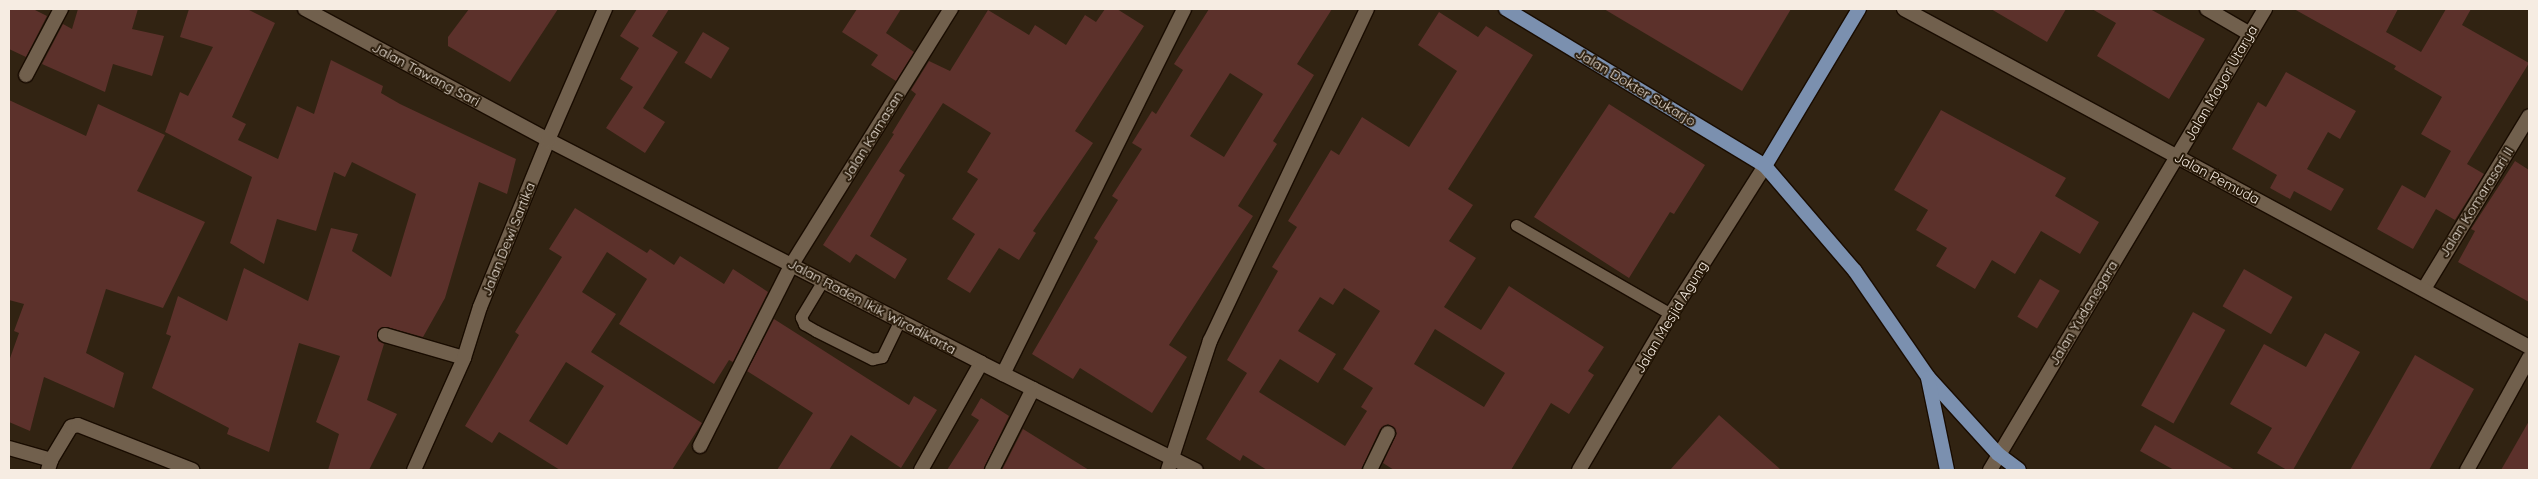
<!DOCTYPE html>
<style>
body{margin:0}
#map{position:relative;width:2538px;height:479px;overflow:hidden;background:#312312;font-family:Quicksand,sans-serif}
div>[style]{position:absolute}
.building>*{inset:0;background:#5c312b;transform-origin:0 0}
.roads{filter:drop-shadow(1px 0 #190c00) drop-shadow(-1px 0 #190c00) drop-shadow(0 1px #190c00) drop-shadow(0 -1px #190c00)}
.service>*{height:11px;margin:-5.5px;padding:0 5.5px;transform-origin:5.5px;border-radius:5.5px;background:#71604d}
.minor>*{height:14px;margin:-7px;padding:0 7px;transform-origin:7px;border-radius:7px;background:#71604d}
.tertiary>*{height:14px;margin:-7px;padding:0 7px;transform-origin:7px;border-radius:7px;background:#71604d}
.secondary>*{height:14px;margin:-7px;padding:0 7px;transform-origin:7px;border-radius:7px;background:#71604d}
.primary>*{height:14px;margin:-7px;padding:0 7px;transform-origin:7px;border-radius:7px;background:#7b90af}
span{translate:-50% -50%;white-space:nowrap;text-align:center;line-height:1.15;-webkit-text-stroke:4px #271908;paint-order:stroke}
.street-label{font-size:14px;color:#f6ece2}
.frame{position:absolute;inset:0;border:10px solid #f6ece2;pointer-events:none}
</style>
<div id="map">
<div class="building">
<div style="clip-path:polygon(9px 9px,33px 9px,47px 16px,26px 57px,9px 49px)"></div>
<div style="clip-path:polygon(78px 9px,138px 9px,132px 29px,164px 36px,152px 76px,113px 64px,105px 92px,42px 64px,63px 24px,72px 29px)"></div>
<div style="clip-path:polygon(189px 9px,247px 9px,275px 23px,232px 117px,246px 124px,238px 140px,278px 159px,297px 106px,314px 114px,331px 60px,383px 86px,381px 93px,400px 104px,516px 159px,507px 194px,479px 182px,445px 298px,423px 337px,387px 327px,377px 332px,378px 341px,384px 344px,367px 400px,397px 414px,369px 470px,328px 470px,339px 434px,316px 422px,340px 356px,299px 343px,269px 452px,227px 434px,229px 428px,152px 388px,171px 336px,166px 334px,178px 296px,227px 321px,244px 268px,308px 301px,331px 228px,358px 234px,352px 251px,391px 277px,416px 194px,352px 162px,345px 177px,334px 172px,316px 231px,277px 219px,264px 264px,230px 243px,252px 177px,165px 132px,180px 92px,188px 96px,213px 47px,180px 37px)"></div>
<div style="clip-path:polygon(469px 9px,558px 9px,510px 82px,448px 46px,448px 37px)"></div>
<div style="clip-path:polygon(637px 9px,669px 9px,652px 36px,678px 52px,643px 108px,665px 122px,645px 153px,606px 128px,633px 87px,620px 79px,639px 48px,620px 36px)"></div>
<div style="clip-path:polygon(857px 9px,901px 9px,886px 33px,914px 52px,896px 81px,871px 65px,878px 55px,842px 32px)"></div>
<div style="clip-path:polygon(1105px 9px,1117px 9px,1144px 26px,1075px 131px,1093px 143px,1033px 231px,1036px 233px,1019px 260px,999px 248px,970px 293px,947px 279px,975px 234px,952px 219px,978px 179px,967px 172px,991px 133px,943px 103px,899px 171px,905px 175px,870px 236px,907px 259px,895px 279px,856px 254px,850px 263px,823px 245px,894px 134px,892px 133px,916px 94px,911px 90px,929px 61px,950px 71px,988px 10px,1029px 35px,1035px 25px,1066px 45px,1085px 15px,1096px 22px)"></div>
<div style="clip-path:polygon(evenodd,1209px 9px,1332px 9px,1297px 64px,1314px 75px,1273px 141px,1277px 144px,1238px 206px,1253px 216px,1169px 345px,1187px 357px,1152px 413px,1080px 368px,1073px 379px,1032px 354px,1098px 241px,1094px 238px,1118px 200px,1112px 196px,1142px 149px,1132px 143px,1152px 111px,1156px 114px,1183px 70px,1174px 64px,1209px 9px,1230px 73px,1263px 94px,1224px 157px,1190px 136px,1230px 73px)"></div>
<div style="clip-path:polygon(1604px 9px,1791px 9px,1742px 91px)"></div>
<div style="clip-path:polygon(1991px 9px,2066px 9px,2047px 42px)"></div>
<div style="clip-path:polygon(2092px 9px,2150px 9px,2205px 39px,2169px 99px,2097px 56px,2116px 23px)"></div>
<div style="clip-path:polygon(2294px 9px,2398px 9px,2386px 32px,2421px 52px,2446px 9px,2471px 9px,2462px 25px,2529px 63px,2467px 164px,2484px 174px,2455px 220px,2436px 209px,2413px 249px,2377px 229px,2402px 185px,2425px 198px,2451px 151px,2421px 134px,2442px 97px,2394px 69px,2396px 66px)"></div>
<div style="clip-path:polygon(evenodd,1439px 12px,1478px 37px,1486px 26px,1533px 55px,1448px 189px,1473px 205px,1449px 241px,1476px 258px,1444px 307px,1481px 330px,1509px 286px,1604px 347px,1588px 371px,1594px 375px,1569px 414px,1551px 403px,1511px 470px,1394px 470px,1383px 463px,1397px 433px,1388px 424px,1380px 429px,1361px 470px,1267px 470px,1243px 455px,1240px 461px,1206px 439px,1247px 373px,1227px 360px,1278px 271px,1272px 267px,1297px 227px,1288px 221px,1331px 150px,1339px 155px,1362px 117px,1409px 147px,1457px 71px,1418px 45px,1439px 12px,1344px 288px,1380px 311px,1343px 369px,1373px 388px,1361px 407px,1367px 411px,1345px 446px,1259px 392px,1280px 359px,1318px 383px,1336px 354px,1298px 331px,1320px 297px,1333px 305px,1344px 288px,1439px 12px,1435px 329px,1505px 373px,1484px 407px,1414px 364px,1435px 329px)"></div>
<div style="left:703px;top:32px;width:31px;height:36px;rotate:31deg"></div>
<div style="clip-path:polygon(2286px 72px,2356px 111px,2340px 139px,2328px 132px,2307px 169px,2344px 189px,2331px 211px,2294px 191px,2290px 199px,2270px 188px,2277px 175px,2232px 149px,2258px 102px,2266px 107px)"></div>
<div style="clip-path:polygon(9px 100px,86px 136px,98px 104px,165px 135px,137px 191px,205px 222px,163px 308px,106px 289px,86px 353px,124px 373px,114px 408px,44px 377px,30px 431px,9px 422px,9px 361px,19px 333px,14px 331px,24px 304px,9px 300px)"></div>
<div style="clip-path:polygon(1609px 104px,1705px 165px,1674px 214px,1670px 212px,1629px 278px,1534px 217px)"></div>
<div style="clip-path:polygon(1941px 110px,2066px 178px,2055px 196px,2099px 222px,2080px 254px,2041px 231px,2015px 274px,1992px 260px,1975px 289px,1936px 266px,1947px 248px,1916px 230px,1928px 210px,1894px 190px)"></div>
<div style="clip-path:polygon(2515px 161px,2529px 170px,2529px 302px,2458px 262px,2475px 231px,2471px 229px)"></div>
<div style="clip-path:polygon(evenodd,575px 208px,647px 253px,650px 249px,674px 265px,680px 256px,724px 284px,733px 269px,768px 292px,733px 362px,729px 360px,714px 384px,619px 324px,647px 279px,607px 252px,582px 292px,616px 314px,591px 352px,702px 423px,672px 470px,560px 470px,499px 432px,492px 443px,465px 426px,519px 335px,515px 332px,562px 257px,549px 249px,575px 208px,566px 362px,604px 386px,567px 445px,529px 421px,566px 362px)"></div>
<div style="left:2244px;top:269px;width:56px;height:43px;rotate:30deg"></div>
<div style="left:2040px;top:279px;width:23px;height:44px;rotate:31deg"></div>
<div style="left:2193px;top:312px;width:37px;height:107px;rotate:29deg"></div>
<div style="clip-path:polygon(774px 319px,909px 405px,914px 396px,937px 410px,901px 468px,851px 435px,829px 470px,777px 470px,813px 413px,747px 371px)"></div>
<div style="clip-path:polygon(2325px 333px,2360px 352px,2293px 470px,2287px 470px,2257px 453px,2272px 428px,2230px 404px,2264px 344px,2306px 367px)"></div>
<div style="clip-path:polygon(2415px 355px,2474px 389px,2429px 470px,2350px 470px)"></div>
<div style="clip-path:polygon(981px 398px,1009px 416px,983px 470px,947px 470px,979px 420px,971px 415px)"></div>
<div style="clip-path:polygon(1719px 415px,1781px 470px,1670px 470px)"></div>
<div style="clip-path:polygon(2529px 421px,2529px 470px,2501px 470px)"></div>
<div style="clip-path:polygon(2155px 425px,2235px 470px,2174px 470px,2140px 451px)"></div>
<div style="clip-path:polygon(1023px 429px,1089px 470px,1002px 470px)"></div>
</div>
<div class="roads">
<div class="service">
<div style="left:1516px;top:225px;width:179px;rotate:29.9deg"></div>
<div style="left:822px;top:282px;width:41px;rotate:121deg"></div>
<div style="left:801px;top:317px;width:8px;rotate:67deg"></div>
<div style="left:804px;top:324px;width:14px;rotate:30deg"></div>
<div style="left:816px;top:331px;width:63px;rotate:26.6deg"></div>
<div style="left:872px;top:359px;width:10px;rotate:-11deg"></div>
<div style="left:882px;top:357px;width:41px;rotate:-64.1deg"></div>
</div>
<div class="minor">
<div style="left:305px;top:9px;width:276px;rotate:28.3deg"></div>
<div style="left:2207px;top:9px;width:50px;rotate:30.2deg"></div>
<div style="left:26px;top:75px;width:75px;rotate:-62.1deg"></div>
<div style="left:2424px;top:289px;width:202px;rotate:-58.7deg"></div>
<div style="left:385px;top:335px;width:82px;rotate:16.2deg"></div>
<div style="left:1003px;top:374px;width:407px;rotate:-63.6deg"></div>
<div style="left:700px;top:446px;width:204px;rotate:-63.2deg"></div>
<div style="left:792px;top:264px;width:301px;rotate:-58.1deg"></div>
<div style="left:9px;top:448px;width:44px;rotate:15.9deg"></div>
<div style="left:48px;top:470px;width:10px;rotate:-73deg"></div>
<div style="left:51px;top:460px;width:39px;rotate:-59deg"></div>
<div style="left:71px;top:427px;width:7px;rotate:-16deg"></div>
<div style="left:78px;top:425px;width:123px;rotate:21.5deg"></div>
<div style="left:921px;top:470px;width:123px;rotate:-60.7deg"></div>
<div style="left:992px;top:470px;width:91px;rotate:-63.2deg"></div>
<div style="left:1168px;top:470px;width:136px;rotate:-72deg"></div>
<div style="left:1210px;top:341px;width:367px;rotate:-64.7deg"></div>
<div style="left:1370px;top:470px;width:41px;rotate:-64.1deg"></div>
<div style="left:2467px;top:470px;width:128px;rotate:-61deg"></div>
</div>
<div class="tertiary">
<div style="left:1904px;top:9px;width:711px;rotate:28.4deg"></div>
<div style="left:548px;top:140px;width:487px;rotate:27.2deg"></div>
<div style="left:981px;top:363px;width:240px;rotate:26.5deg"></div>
<div style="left:414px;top:470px;width:123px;rotate:-65.9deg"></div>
<div style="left:464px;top:358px;width:53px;rotate:-72.6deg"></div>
<div style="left:480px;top:307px;width:180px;rotate:-67.8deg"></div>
<div style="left:548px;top:140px;width:143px;rotate:-66.5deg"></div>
<div style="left:1579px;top:470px;width:181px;rotate:-59.5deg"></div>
<div style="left:1671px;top:314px;width:175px;rotate:-57.6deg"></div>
</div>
<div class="secondary">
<div style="left:1990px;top:470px;width:537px;rotate:-59.18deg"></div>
</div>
<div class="primary">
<div style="left:1506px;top:9px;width:303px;rotate:31.2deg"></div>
<div style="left:1765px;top:166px;width:138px;rotate:49.4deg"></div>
<div style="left:1855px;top:271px;width:129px;rotate:55.4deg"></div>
<div style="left:1928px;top:377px;width:104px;rotate:47.7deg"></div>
<div style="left:1998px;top:454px;width:26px;rotate:37deg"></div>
<div style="left:1765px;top:166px;width:183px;rotate:-59.1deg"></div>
<div style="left:1928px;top:378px;width:94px;rotate:78.3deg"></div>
</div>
</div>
<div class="street-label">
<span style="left:426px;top:74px;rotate:28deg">Jalan Tawang Sari</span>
<span style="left:2221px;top:83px;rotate:-60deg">Jalan Mayor Utarya</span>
<span style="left:1636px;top:87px;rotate:31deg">Jalan Dokter Sukarjo</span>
<span style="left:872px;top:136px;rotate:-58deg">Jalan Kamasan</span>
<span style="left:2217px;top:178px;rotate:28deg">Jalan Pemuda</span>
<span style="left:2476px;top:202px;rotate:-58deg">Jalan Komarasari II</span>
<span style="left:508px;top:239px;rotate:-68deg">Jalan Dewi Sartika</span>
<span style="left:872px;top:306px;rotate:28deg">Jalan Raden Ikik Wiradikarta</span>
<span style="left:2083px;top:313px;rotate:-59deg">Jalan Yudanegara</span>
<span style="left:1671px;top:317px;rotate:-59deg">Jalan Mesjid Agung</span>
</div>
<div class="frame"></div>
</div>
